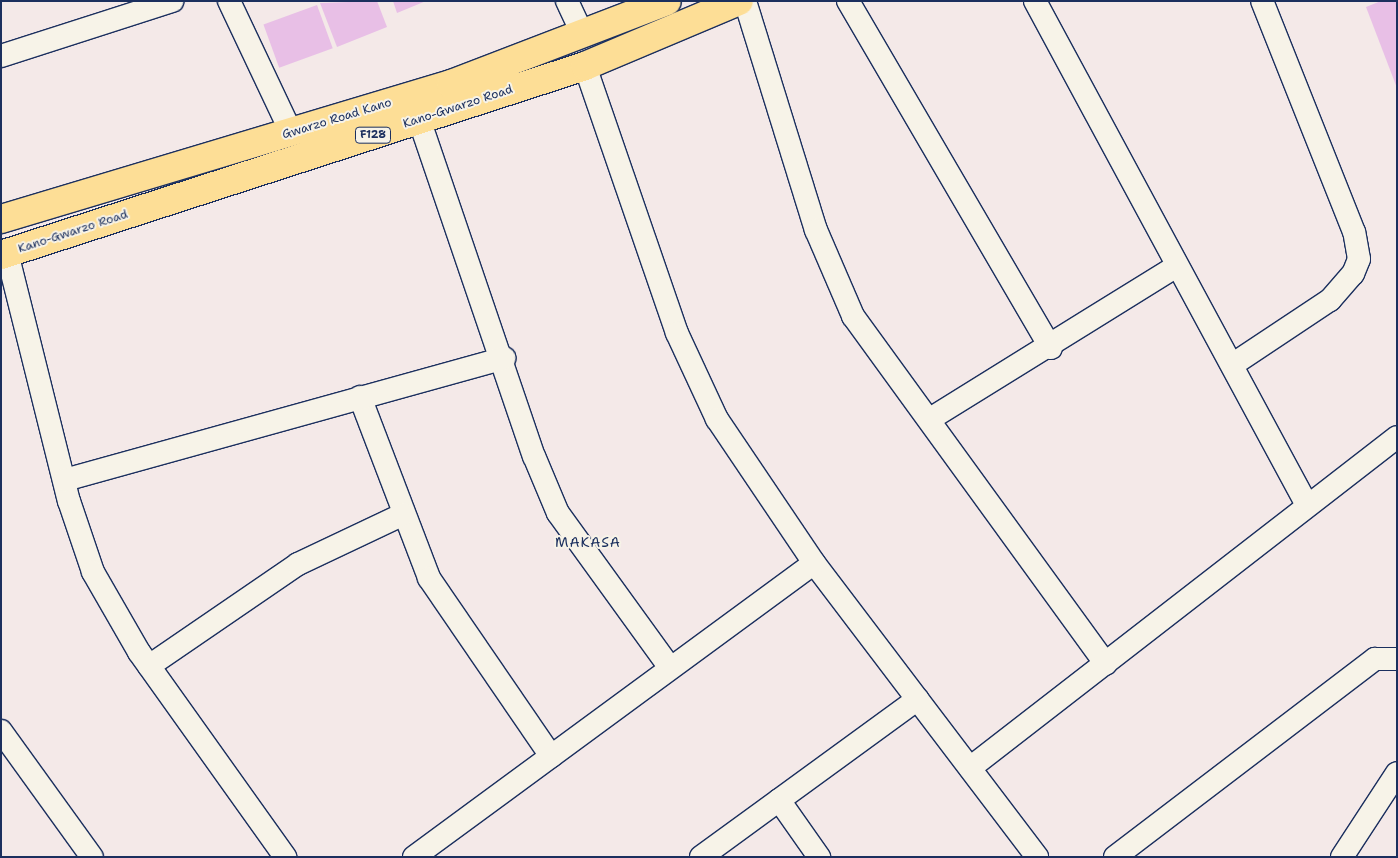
<!DOCTYPE html>
<style>
body{margin:0}
#map{position:relative;width:1398px;height:858px;overflow:hidden;background:#f4e9e8;font-family:"Shantell Sans",sans-serif}
div>[style]{position:absolute}
.building>*{inset:0;background:#e8bfe6;transform-origin:0 0}
.roads{filter:drop-shadow(1px 0 #1b2f5e) drop-shadow(-1px 0 #1b2f5e) drop-shadow(0 1px #1b2f5e) drop-shadow(0 -1px #1b2f5e)}
.minor>*{height:22px;margin:-11px;padding:0 11px;transform-origin:11px;border-radius:11px;background:#f7f3e8}
.primary>*{height:28px;margin:-14px;padding:0 14px;transform-origin:14px;border-radius:14px;background:#fdde96}
span{translate:-50% -50%;white-space:nowrap;text-align:center;line-height:1.15;-webkit-text-stroke:4px #f7f3e8;paint-order:stroke}
.shield-label span{padding:1px 4px;background:#f7f3e8;border:1px solid;border-radius:4px;-webkit-text-stroke-width:0}
.shield-label{font-size:11px;color:#1b2f5e;font-weight:700}
.street-label{font-size:12px;color:#1b2f5e}
.neighbourhood-label{font-size:14px;color:#1b2f5e;letter-spacing:1px}
.frame{position:absolute;inset:0;border:2px solid #1b2f5e;pointer-events:none}
</style>
<div id="map">
<div class="building">
<div style="clip-path:polygon(377px 1px,387px 27px,337px 47px,320px 3px)"></div>
<div style="clip-path:polygon(393px 1px,426px 1px,397px 13px)"></div>
<div style="clip-path:polygon(1381px 1px,1397px 1px,1397px 88px,1366px 7px)"></div>
<div style="left:317px;top:5px;width:46px;height:57px;rotate:70deg"></div>
</div>
<div class="roads">
<div class="minor">
<div style="left:229px;top:1px;width:147px;rotate:64.7deg"></div>
<div style="left:567px;top:1px;width:38px;rotate:65deg"></div>
<div style="left:745px;top:1px;width:240px;rotate:72.8deg"></div>
<div style="left:816px;top:230px;width:94px;rotate:66.7deg"></div>
<div style="left:853px;top:316px;width:430px;rotate:54deg"></div>
<div style="left:848px;top:1px;width:402px;rotate:59.7deg"></div>
<div style="left:1035px;top:1px;width:573px;rotate:61.65deg"></div>
<div style="left:1px;top:56px;width:180px;rotate:-17.8deg"></div>
<div style="left:585px;top:66px;width:282px;rotate:71deg"></div>
<div style="left:677px;top:333px;width:95px;rotate:65.1deg"></div>
<div style="left:717px;top:419px;width:174px;rotate:56deg"></div>
<div style="left:814px;top:563px;width:369px;rotate:52.8deg"></div>
<div style="left:419px;top:119px;width:356px;rotate:71.2deg"></div>
<div style="left:534px;top:456px;width:62px;rotate:67.2deg"></div>
<div style="left:558px;top:513px;width:191px;rotate:54.1deg"></div>
<div style="left:7px;top:253px;width:256px;rotate:76deg"></div>
<div style="left:69px;top:501px;width:75px;rotate:71.3deg"></div>
<div style="left:93px;top:572px;width:92px;rotate:60.1deg"></div>
<div style="left:139px;top:652px;width:252px;rotate:54.5deg"></div>
<div style="left:1232px;top:365px;width:118px;rotate:-33.6deg"></div>
<div style="left:1330px;top:300px;width:35px;rotate:-49deg"></div>
<div style="left:1353px;top:274px;width:16px;rotate:-68deg"></div>
<div style="left:1359px;top:259px;width:27px;rotate:-100deg"></div>
<div style="left:1354px;top:232px;width:249px;rotate:-111.7deg"></div>
<div style="left:360px;top:397px;width:194px;rotate:69.1deg"></div>
<div style="left:429px;top:578px;width:216px;rotate:55.6deg"></div>
<div style="left:930px;top:419px;width:288px;rotate:-31.8deg"></div>
<div style="left:65px;top:480px;width:456px;rotate:-15.5deg"></div>
<div style="left:149px;top:666px;width:181px;rotate:-34.4deg"></div>
<div style="left:298px;top:564px;width:117px;rotate:-25.3deg"></div>
<div style="left:1px;top:731px;width:155px;rotate:54.2deg"></div>
<div style="left:970px;top:768px;width:540px;rotate:-37.78deg"></div>
<div style="left:779px;top:800px;width:70px;rotate:54.9deg"></div>
<div style="left:414px;top:857px;width:496px;rotate:-36.3deg"></div>
<div style="left:701px;top:857px;width:268px;rotate:-36.1deg"></div>
<div style="left:1115px;top:857px;width:327px;rotate:-37.3deg"></div>
<div style="left:1375px;top:659px;width:22px"></div>
<div style="left:1342px;top:857px;width:100px;rotate:-56.8deg"></div>
</div>
<div class="primary">
<div style="left:1px;top:219px;width:470px;rotate:-16.7deg"></div>
<div style="left:451px;top:84px;width:231px;rotate:-21deg"></div>
<div style="left:1px;top:255px;width:614px;rotate:-17.93deg"></div>
<div style="left:585px;top:66px;width:167px;rotate:-22.9deg"></div>
</div>
</div>
<div class="shield-label">
<span style="left:373px;top:135px">F128</span>
</div>
<div class="street-label">
<span style="left:458px;top:107px;rotate:-18deg">Kano-Gwarzo Road</span>
<span style="left:337px;top:119px;rotate:-17deg">Gwarzo Road Kano</span>
<span style="left:73px;top:232px;rotate:-18deg">Kano-Gwarzo Road</span>
</div>
<div class="neighbourhood-label">
<span style="left:588px;top:542px">MAKASA</span>
</div>
<div class="frame"></div>
</div>
